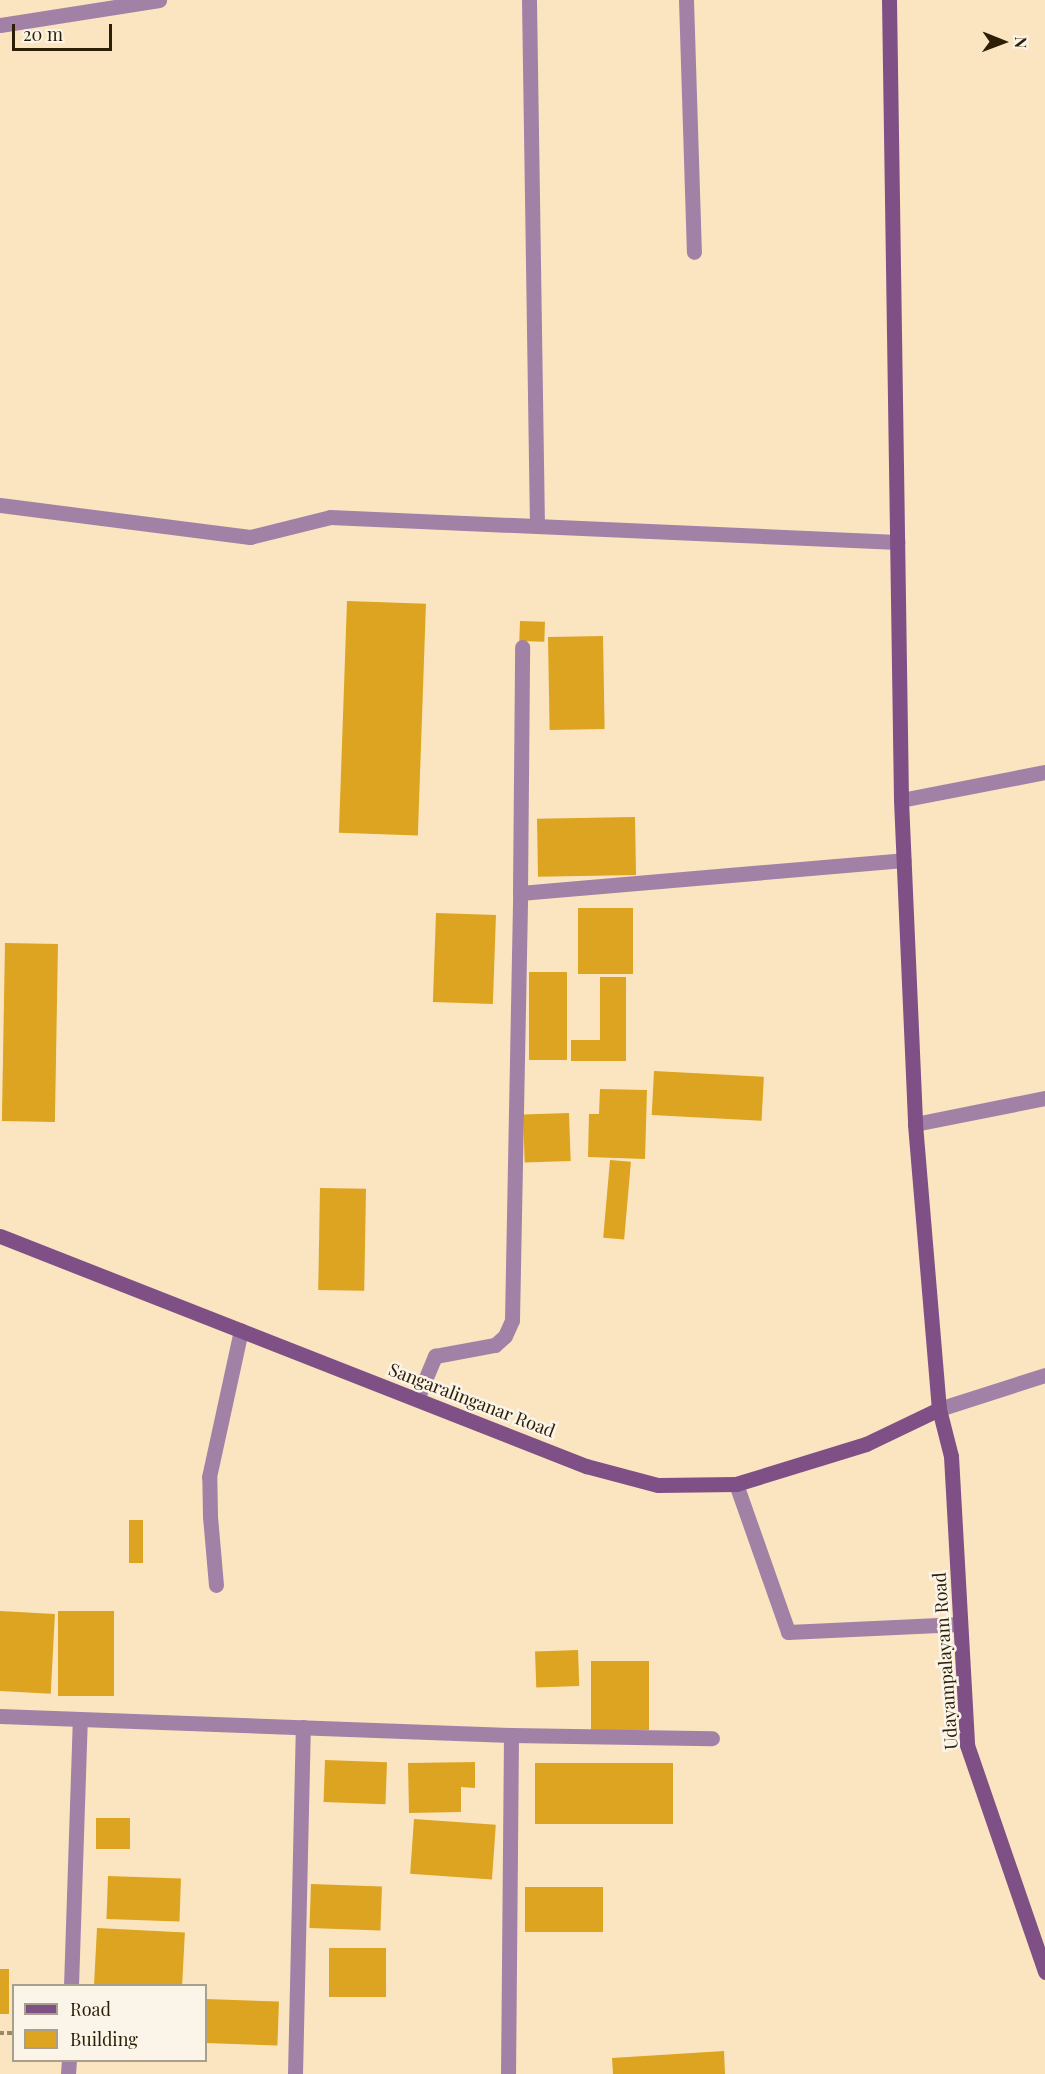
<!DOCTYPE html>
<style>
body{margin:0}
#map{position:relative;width:1045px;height:2074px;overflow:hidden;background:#fae5c0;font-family:"Playfair Display",serif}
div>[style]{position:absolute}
.building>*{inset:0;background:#dca420;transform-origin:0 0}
.path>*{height:4px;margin-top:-2px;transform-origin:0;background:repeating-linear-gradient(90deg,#9a8969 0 4.5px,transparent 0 7.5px)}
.lane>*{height:15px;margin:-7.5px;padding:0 7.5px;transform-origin:7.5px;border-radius:7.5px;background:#a281a7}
.street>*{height:15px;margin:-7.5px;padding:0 7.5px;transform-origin:7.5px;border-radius:7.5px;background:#a281a7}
.secondary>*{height:15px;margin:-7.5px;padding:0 7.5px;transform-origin:7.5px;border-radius:7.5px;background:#7f5086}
span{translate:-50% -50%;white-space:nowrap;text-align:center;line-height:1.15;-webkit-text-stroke:5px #fbf4e8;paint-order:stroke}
.street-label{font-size:18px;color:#2c1f05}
.legend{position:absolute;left:12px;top:1984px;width:195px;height:78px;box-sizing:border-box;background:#fbf4e8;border:2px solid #a89f8d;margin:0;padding:8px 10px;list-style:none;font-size:18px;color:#2c1f05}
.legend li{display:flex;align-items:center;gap:12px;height:30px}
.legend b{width:30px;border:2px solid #a89f8d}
.north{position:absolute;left:973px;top:12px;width:60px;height:60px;-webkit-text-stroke:4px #fbf4e8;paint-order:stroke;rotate:91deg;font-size:16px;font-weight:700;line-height:24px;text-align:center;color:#2c1f05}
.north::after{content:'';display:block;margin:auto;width:21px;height:27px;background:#2c1f05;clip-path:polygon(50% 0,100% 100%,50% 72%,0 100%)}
.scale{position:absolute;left:12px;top:24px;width:100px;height:27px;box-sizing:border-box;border:3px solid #2c1f05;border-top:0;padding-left:8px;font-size:18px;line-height:21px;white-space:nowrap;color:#2c1f05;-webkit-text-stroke:4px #fbf4e8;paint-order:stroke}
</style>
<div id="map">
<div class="building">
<div style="left:347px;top:601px;width:79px;height:232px;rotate:2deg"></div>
<div style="left:520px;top:621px;width:25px;height:20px;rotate:2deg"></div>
<div style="left:603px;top:636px;width:93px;height:55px;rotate:89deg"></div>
<div style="left:635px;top:817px;width:58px;height:98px;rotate:89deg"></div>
<div style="left:578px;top:908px;width:55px;height:66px"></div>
<div style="left:436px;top:913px;width:60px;height:89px;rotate:2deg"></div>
<div style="left:5px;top:943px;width:53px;height:178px;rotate:1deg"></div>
<div style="left:529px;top:972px;width:38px;height:88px"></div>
<div style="clip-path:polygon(600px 977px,626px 977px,626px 1061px,571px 1061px,571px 1040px,600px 1040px)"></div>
<div style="left:654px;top:1071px;width:110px;height:44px;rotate:3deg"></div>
<div style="clip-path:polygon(600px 1089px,647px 1090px,645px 1159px,588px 1157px,589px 1114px,599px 1114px)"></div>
<div style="left:569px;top:1113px;width:48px;height:46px;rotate:88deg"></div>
<div style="left:610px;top:1160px;width:21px;height:78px;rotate:5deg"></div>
<div style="left:320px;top:1188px;width:46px;height:102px;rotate:1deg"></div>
<div style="left:129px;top:1520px;width:14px;height:43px"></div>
<div style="left:0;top:1611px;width:55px;height:80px;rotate:3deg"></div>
<div style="left:58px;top:1611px;width:56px;height:85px"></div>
<div style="left:578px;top:1650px;width:36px;height:43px;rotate:88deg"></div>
<div style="left:591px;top:1661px;width:58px;height:69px"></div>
<div style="left:325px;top:1760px;width:62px;height:42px;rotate:2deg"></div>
<div style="clip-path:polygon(475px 1762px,475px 1788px,461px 1787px,461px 1812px,409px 1813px,408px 1763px)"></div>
<div style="left:535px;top:1763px;width:138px;height:61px"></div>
<div style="left:130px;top:1818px;width:31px;height:34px;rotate:90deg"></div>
<div style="left:414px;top:1819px;width:82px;height:55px;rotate:4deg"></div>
<div style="left:108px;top:1876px;width:73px;height:43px;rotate:2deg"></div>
<div style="left:311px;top:1884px;width:71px;height:44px;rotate:2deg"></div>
<div style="left:603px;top:1887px;width:45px;height:78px;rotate:90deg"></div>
<div style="left:97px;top:1928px;width:88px;height:58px;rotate:3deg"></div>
<div style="left:329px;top:1948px;width:57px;height:49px"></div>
<div style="left:0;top:1969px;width:9px;height:45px"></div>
<div style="left:206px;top:1999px;width:73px;height:44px;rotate:2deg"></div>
<div style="clip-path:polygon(724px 2051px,725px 2074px,613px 2074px,612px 2058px)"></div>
</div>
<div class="path">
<div style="left:0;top:2033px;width:14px"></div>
</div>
<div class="lane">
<div style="left:216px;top:1585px;width:69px;rotate:-95deg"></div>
<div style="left:210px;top:1516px;width:39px;rotate:-91deg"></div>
<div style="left:209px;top:1477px;width:150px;rotate:-77.7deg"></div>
</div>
<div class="street">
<div style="left:529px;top:0;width:526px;rotate:89.13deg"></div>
<div style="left:686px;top:0;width:252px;rotate:88.2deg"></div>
<div style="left:0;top:25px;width:161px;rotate:-8.9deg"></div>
<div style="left:0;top:505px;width:252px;rotate:7.3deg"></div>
<div style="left:250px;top:537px;width:82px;rotate:-14deg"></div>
<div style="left:330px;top:517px;width:568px;rotate:2.52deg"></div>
<div style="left:901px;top:800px;width:147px;rotate:-11deg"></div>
<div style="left:520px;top:893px;width:246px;rotate:-89.5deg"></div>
<div style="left:915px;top:1124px;width:133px;rotate:-11.3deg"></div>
<div style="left:417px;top:1399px;width:47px;rotate:-67.3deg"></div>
<div style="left:435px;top:1356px;width:61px;rotate:-10.4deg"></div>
<div style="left:495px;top:1345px;width:13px;rotate:-42deg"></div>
<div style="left:505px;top:1336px;width:17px;rotate:-66deg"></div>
<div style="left:512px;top:1320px;width:427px;rotate:-88.9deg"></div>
<div style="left:520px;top:893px;width:385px;rotate:-4.9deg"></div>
<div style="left:939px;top:1409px;width:111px;rotate:-17.8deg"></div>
<div style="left:736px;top:1484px;width:157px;rotate:70.6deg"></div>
<div style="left:788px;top:1632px;width:172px;rotate:-2.7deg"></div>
<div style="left:0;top:1716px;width:511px;rotate:2.13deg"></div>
<div style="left:511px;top:1735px;width:339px;rotate:90.5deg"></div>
<div style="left:511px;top:1735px;width:201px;rotate:0.9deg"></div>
<div style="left:71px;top:1986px;width:267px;rotate:-88.1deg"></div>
<div style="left:68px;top:2074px;width:14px;rotate:-86deg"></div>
<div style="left:295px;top:2074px;width:347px;rotate:-88.7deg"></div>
</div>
<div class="secondary">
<div style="left:889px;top:0;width:800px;rotate:89.14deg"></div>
<div style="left:901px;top:800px;width:324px;rotate:87.5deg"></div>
<div style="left:915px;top:1124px;width:286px;rotate:85.2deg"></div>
<div style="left:939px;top:1409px;width:49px;rotate:75.7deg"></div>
<div style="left:951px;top:1456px;width:289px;rotate:86.8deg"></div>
<div style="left:967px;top:1745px;width:240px;rotate:71deg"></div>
<div style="left:0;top:1236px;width:630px;rotate:21.43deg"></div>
<div style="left:586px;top:1466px;width:74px;rotate:14.8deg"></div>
<div style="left:658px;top:1485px;width:78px;rotate:-0.7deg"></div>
<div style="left:736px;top:1484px;width:136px;rotate:-17.1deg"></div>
<div style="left:866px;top:1444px;width:81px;rotate:-25.6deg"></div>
</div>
<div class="street-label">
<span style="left:472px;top:1400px;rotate:21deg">Sangaralinganar Road</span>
<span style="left:945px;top:1661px;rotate:-94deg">Udayampalayam Road</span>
</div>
<ul class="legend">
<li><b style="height:8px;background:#7f5086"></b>Road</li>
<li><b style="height:16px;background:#dca420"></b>Building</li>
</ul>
<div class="north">N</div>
<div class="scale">20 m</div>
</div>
